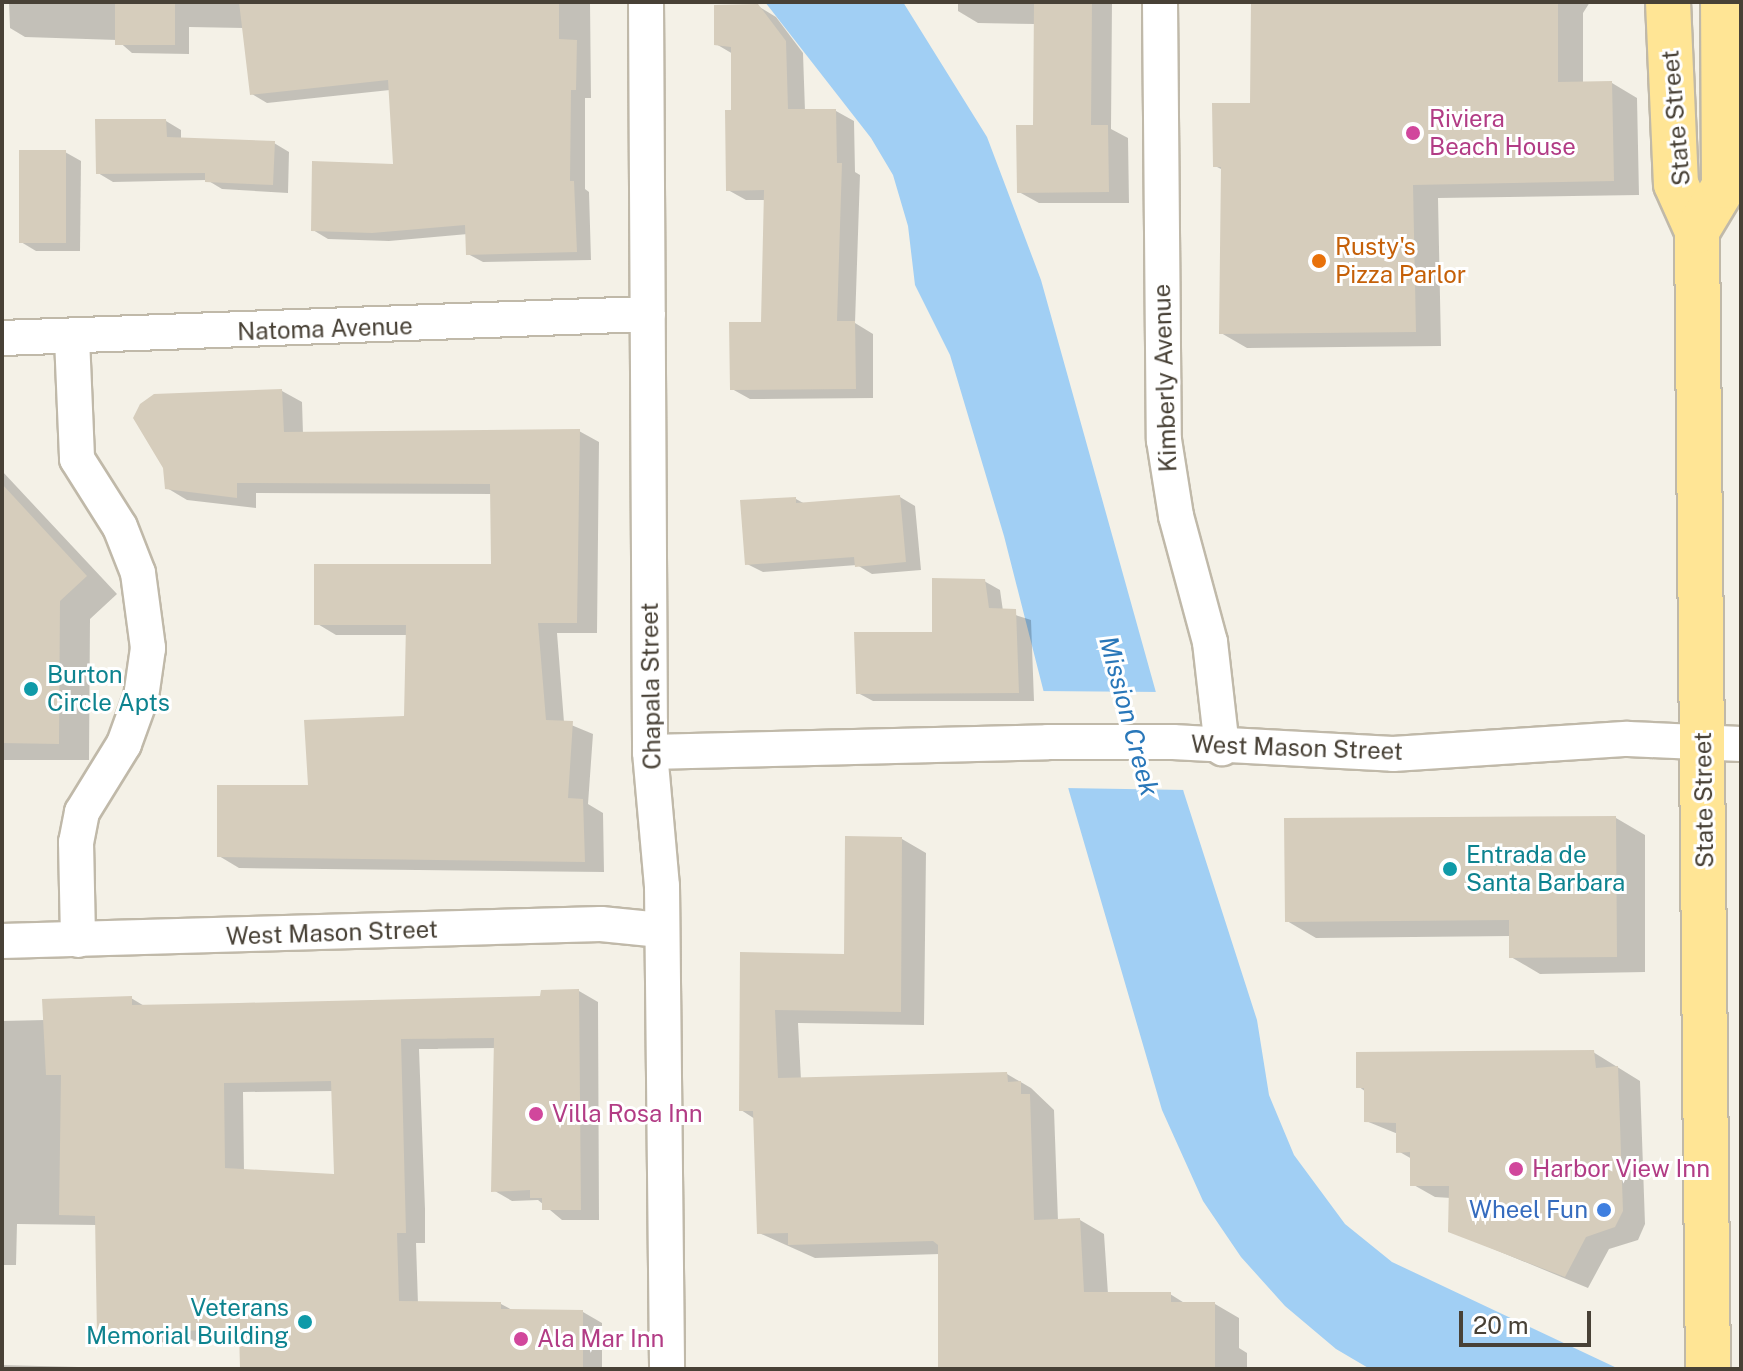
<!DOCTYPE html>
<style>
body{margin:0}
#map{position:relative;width:1743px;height:1371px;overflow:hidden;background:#f4f1e7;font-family:"Public Sans",sans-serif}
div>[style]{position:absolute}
.water>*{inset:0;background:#a1cff4}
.pier>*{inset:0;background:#f4f1e7}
.shadow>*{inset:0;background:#0003}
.building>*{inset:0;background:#d6cdbc;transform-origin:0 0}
.roads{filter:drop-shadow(2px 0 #c0b9a9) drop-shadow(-2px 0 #c0b9a9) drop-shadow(0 2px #c0b9a9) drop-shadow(0 -2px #c0b9a9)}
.minor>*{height:34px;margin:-17px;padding:0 17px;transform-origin:17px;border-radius:17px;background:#fff}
.primary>*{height:44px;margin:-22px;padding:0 22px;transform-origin:22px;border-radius:22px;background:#ffe595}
.dots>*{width:22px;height:22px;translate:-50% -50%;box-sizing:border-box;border:4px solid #fff;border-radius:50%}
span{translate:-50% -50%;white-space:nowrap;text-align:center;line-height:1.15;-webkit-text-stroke:6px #fff;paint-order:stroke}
.street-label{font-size:24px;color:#484136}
.hotel-label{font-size:24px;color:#b23c85}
.left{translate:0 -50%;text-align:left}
.food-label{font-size:24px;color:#c56008}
.culture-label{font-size:24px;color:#0d838f}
.right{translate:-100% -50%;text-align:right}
.shop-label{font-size:24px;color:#366cbe}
.water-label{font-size:26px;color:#2977b9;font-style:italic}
.frame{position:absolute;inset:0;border:4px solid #484136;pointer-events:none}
.scale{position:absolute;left:1459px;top:1311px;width:132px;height:36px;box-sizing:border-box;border:4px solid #484136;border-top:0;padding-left:10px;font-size:24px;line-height:28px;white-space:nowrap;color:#484136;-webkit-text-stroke:6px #fff;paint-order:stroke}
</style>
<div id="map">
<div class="water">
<div style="clip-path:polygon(765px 2px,903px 2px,987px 137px,1041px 280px,1184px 793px,1257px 1020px,1269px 1095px,1294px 1155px,1345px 1224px,1392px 1262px,1619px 1369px,1370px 1369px,1336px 1349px,1285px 1306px,1241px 1257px,1203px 1201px,1162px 1110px,1069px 791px,1004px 536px,950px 355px,915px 285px,908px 226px,893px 175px,871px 138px)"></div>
</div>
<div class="pier">
<div style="clip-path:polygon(1038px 691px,1161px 692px,1187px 790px,1064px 788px)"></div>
</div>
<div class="shadow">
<div style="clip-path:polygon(9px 2px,590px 2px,591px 98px,585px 98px,585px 189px,589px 192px,591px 260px,483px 262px,468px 254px,468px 234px,389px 241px,328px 239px,313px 230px,395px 166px,390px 90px,267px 103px,252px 94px,244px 28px,189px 27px,189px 54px,132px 53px,117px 40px,25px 37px,10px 28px)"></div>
<div style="clip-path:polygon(958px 2px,1112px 2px,1111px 129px,1128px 138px,1129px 203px,1039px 203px,1019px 192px,1035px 127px,1035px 24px,978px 23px,958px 11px)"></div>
<div style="clip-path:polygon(1253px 2px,1590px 2px,1583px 13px,1583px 83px,1612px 83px,1637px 98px,1639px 195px,1438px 198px,1441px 346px,1247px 348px,1221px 333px,1223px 170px,1215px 166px,1252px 105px)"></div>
<div style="clip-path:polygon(758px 6px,776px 17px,803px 53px,805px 111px,836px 111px,854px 121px,855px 172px,860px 175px,855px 323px,873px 334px,873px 398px,750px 399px,732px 389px,763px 324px,766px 200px,746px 200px,728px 190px,733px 54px,716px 44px)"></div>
<div style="clip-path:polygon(166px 121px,181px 130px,181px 140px,274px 143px,289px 152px,288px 193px,222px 189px,207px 180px,113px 182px,98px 173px)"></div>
<div style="clip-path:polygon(65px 152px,81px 161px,80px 251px,36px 251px,21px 242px)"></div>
<div style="clip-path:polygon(282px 391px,302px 402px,303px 434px,579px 431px,599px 442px,597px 633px,557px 633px,564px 722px,593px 734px,588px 804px,603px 813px,604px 872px,239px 868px,219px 856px,406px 718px,408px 635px,336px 635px,316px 623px,493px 566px,492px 494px,256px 493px,256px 508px,187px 500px,167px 488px)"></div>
<div style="clip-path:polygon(2px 471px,117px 594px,90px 619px,89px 760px,2px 760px)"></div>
<div style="clip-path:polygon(900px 497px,915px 506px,921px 570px,872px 574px,857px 565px,763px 572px,747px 564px,796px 499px,805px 504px)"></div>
<div style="clip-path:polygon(984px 581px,1000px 590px,1003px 611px,1031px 620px,1034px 701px,873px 701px,858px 693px,934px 634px)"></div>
<div style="clip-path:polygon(1616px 818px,1645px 835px,1645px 972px,1540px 974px,1511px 957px,1511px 936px,1316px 938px,1287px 921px)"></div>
<div style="clip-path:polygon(902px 839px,926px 853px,924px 1025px,798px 1023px,801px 1080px,1007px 1074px,1031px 1088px,1054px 1110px,1058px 1221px,1080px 1220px,1104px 1234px,1108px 1294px,1170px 1294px,1186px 1304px,1215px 1304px,1239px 1318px,1239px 1348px,1247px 1353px,1247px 1369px,940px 1369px,940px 1254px,815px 1258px,759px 1233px,755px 1119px,741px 1110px,742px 954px,846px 956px)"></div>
<div style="clip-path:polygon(evenodd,579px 991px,598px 1002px,599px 1220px,562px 1220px,538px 1200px,512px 1201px,493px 1190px,496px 1048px,419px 1049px,425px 1209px,425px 1243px,416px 1243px,418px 1304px,501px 1304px,514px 1311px,583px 1312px,602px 1323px,602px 1369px,242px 1369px,241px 1338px,117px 1345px,98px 1334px,97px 1225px,17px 1224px,16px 1265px,2px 1265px,2px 1021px,45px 1020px,131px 998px,146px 1007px,542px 998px,579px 991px,334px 1091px,336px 1176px,244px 1171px,243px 1092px,334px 1091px)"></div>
<div style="clip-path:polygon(1593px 1052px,1640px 1081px,1645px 1224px,1638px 1240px,1609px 1249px,1588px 1288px,1450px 1231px,1451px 1198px,1435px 1197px,1412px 1184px,1412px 1159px,1398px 1151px,1398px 1134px,1366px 1121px,1366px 1092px,1358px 1086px)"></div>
<div style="clip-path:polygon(2px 1365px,117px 1368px,119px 1369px,2px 1369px)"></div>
</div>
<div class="building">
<div style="left:115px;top:2px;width:60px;height:43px"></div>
<div style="clip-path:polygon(239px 2px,559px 2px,559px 39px,577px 40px,576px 90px,571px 90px,570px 181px,574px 181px,577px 252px,466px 255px,465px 225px,372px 233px,311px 231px,312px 161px,393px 164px,388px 80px,250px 95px)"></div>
<div style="clip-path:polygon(1034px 2px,1092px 2px,1091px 125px,1108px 125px,1109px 192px,1017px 193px,1016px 125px,1033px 125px)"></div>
<div style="clip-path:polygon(1251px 2px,1558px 2px,1558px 82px,1612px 81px,1614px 181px,1413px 185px,1416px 332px,1219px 334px,1221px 167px,1213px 167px,1212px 103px,1250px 103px)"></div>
<div style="clip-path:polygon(758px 4px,786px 41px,788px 109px,836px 109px,837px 163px,842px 163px,837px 321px,855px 321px,856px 389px,730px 390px,729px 322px,761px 322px,764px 190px,726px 191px,725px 110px,731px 110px,731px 47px,714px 45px,714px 5px)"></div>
<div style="clip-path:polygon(95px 119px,166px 119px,167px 137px,275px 141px,273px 185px,205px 182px,205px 173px,96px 174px)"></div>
<div style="left:19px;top:150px;width:47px;height:93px"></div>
<div style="clip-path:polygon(282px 389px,284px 432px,580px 429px,577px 623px,538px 623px,546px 720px,573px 721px,568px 798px,583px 799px,585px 862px,217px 857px,217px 785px,308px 785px,304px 720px,404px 716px,406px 625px,314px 625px,314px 564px,491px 564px,490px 484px,237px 483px,237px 498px,165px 489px,163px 468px,133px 418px,140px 404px,154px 394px)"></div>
<div style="clip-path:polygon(2px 484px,87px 576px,60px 601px,59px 744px,2px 743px)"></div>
<div style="clip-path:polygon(900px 495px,906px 562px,855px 567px,854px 557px,745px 565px,740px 500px,796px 497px,796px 503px)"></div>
<div style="clip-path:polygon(932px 578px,985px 579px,989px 608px,1016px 609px,1019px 693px,856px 694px,854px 632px,932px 632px)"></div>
<div style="clip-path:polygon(1616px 816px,1617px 957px,1509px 958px,1509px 920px,1285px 922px,1284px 818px)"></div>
<div style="clip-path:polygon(845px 836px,902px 837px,901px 1012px,775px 1010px,778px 1078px,1007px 1072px,1008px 1082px,1021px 1081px,1021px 1094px,1030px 1094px,1034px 1220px,1080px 1218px,1084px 1292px,1171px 1292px,1171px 1302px,1215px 1302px,1215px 1369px,938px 1369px,938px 1245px,933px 1241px,788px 1245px,788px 1233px,757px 1234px,753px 1111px,739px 1111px,740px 952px,844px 954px)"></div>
<div style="clip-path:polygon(evenodd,579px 989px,581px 1210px,542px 1210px,542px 1198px,530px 1198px,530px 1190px,491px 1192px,494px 1038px,401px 1039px,406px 1233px,397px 1233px,399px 1301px,501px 1302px,501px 1309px,583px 1310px,583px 1369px,240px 1369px,239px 1328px,97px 1336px,95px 1216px,59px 1215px,61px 1075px,46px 1075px,42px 999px,132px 996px,132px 1005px,239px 1003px,540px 996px,541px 990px,579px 989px,331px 1081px,334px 1174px,225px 1168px,224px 1083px,331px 1081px)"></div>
<div style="clip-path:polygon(1594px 1050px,1596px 1068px,1618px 1066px,1623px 1211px,1615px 1227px,1586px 1237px,1565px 1277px,1448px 1232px,1449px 1186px,1410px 1186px,1410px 1152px,1396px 1153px,1396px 1123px,1364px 1122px,1364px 1088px,1356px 1088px,1356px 1052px)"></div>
</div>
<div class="roads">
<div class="minor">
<div style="left:646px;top:2px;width:750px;rotate:89.69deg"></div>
<div style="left:650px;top:752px;width:135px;rotate:84.9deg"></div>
<div style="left:662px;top:886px;width:483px;rotate:89.4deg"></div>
<div style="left:1160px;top:2px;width:438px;rotate:89.5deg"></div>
<div style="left:1164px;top:440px;width:77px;rotate:81deg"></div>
<div style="left:1176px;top:516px;width:131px;rotate:74.9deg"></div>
<div style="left:1210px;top:642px;width:107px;rotate:83.5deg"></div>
<div style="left:2px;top:338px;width:646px;rotate:-2.13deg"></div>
<div style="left:72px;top:338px;width:121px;rotate:87.6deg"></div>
<div style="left:77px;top:459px;width:80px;rotate:57.7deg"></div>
<div style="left:120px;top:527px;width:49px;rotate:68.6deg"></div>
<div style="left:138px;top:573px;width:76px;rotate:82.4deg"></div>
<div style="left:148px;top:648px;width:49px;rotate:98.1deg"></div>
<div style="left:141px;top:697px;width:50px;rotate:109.9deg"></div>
<div style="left:124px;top:744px;width:80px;rotate:121.7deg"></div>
<div style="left:82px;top:812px;width:31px;rotate:101deg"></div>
<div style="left:76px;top:842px;width:98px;rotate:88.8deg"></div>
<div style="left:650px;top:752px;width:398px;rotate:-1.4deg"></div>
<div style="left:1048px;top:742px;width:125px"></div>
<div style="left:1173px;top:742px;width:220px;rotate:3.1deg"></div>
<div style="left:1393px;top:754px;width:235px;rotate:-3.7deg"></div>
<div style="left:1628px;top:739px;width:113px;rotate:2.5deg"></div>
<div style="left:2px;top:941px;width:599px;rotate:-1.63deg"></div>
<div style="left:601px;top:924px;width:60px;rotate:5.7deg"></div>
</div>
<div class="primary">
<div style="left:1668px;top:2px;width:182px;rotate:87.5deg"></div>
<div style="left:1676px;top:184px;width:51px;rotate:65.9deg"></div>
<div style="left:1697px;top:231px;width:1138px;rotate:89.45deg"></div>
<div style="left:1697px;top:231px;width:52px;rotate:-59deg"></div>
<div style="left:1724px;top:186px;width:184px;rotate:-90.3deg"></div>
</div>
</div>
<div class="dots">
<div style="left:1413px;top:133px;background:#d1479c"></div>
<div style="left:1319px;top:261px;background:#e8710a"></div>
<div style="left:31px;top:689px;background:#0f9aa8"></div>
<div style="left:1450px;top:869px;background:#0f9aa8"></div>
<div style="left:536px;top:1114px;background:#d1479c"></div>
<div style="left:1516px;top:1169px;background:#d1479c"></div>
<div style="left:1604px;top:1210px;background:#3f7fe0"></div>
<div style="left:305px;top:1322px;background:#0f9aa8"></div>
<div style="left:521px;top:1339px;background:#d1479c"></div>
</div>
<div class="street-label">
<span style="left:1676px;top:118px;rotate:-95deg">State Street</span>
<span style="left:325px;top:329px;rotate:-2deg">Natoma Avenue</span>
<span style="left:1165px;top:378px;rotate:-92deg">Kimberly Avenue</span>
<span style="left:651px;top:686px;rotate:-91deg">Chapala Street</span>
<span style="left:1297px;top:748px;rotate:2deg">West Mason Street</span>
<span style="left:1704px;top:800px;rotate:-91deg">State Street</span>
<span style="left:332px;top:933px;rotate:-2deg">West Mason Street</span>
</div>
<div class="hotel-label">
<span class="left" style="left:1429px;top:133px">Riviera<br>Beach House</span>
<span class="left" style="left:552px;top:1114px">Villa Rosa Inn</span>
<span class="left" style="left:1532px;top:1169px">Harbor View Inn</span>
<span class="left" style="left:537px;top:1339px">Ala Mar Inn</span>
</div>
<div class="food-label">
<span class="left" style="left:1335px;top:261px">Rusty's<br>Pizza Parlor</span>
</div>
<div class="culture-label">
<span class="left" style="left:47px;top:689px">Burton<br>Circle Apts</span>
<span class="left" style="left:1466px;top:869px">Entrada de<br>Santa Barbara</span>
<span class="right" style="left:289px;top:1322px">Veterans<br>Memorial Building</span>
</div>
<div class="shop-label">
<span class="right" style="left:1588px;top:1210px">Wheel Fun</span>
</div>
<div class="water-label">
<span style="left:1129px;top:716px;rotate:75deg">Mission Creek</span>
</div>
<div class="frame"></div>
<div class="scale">20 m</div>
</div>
